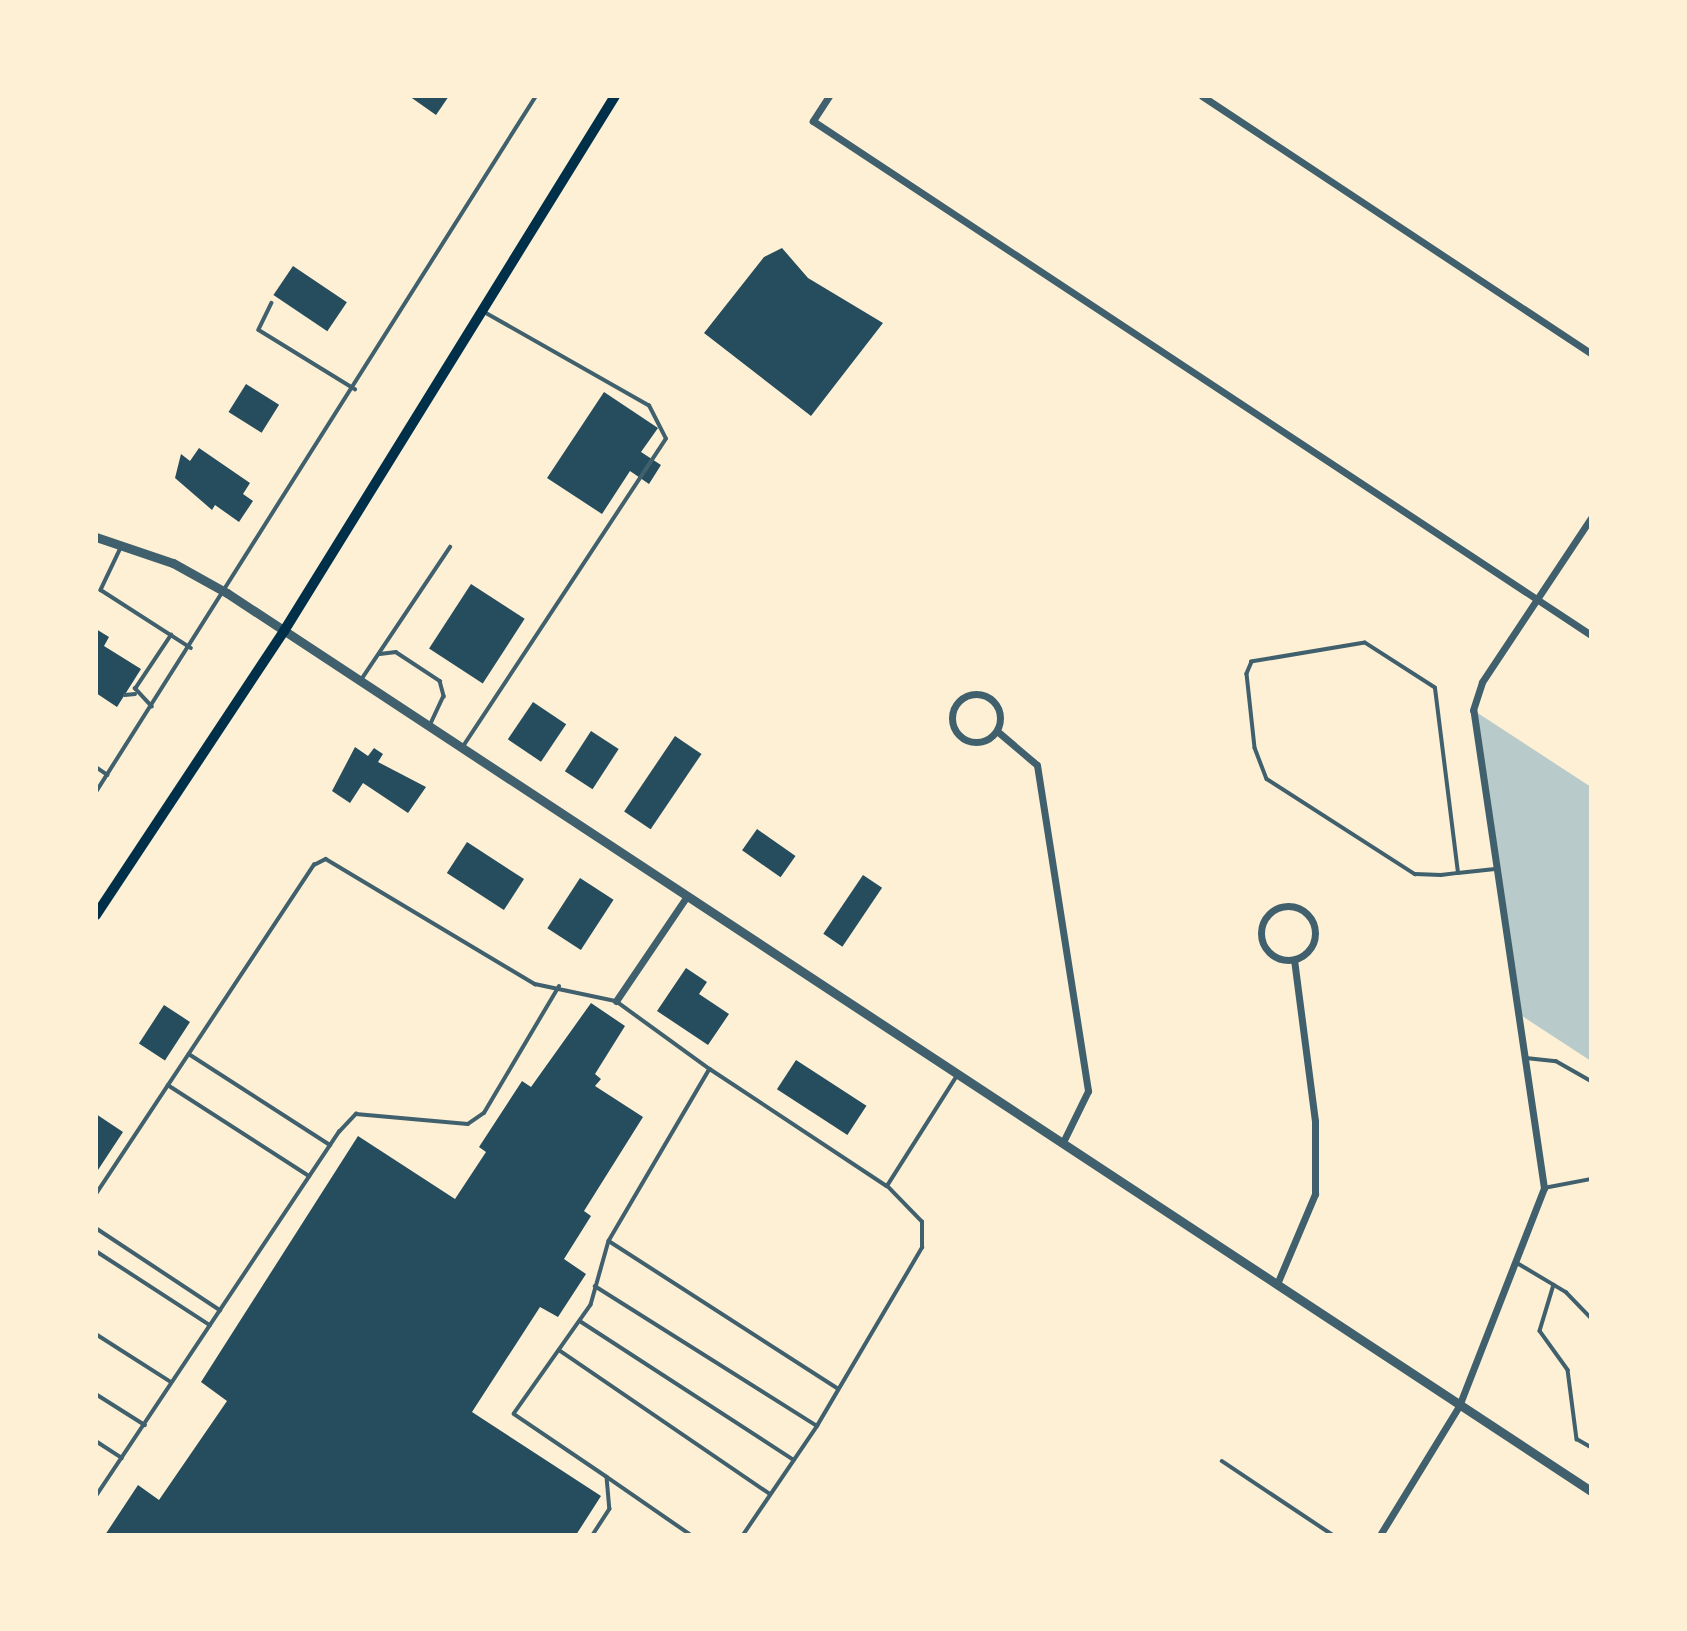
<!DOCTYPE html>
<style>
body{margin:0}
#map{position:relative;width:1687px;height:1631px;overflow:hidden;background:#fdf0d5;font-family:"Archivo Narrow",sans-serif}
div>[style]{position:absolute}
.green>*{inset:0;background:#b9caca}
.building>*{inset:0;background:#264d5e;transform-origin:0 0}
.service>*{height:3.5px;margin:-1.75px;padding:0 1.75px;transform-origin:1.75px;border-radius:1.75px;background:#3f606c}
.minor>*{height:7px;margin:-3.5px;padding:0 3.5px;transform-origin:3.5px;border-radius:3.5px;background:#3f606c}
.minor>.ring{margin:-3.5px;padding:0;box-sizing:content-box;background:none;border:7px solid #3f606c;border-radius:50%}
.tertiary>*{height:9px;margin:-4.5px;padding:0 4.5px;transform-origin:4.5px;border-radius:4.5px;background:#3f606c}
.primary>*{height:10px;margin:-5px;padding:0 5px;transform-origin:5px;border-radius:5px;background:#003049}
span{translate:-50% -50%;white-space:nowrap;text-align:center;line-height:1.15;-webkit-text-stroke:6px #fdf0d5;paint-order:stroke}
.frame{position:absolute;inset:0;border:98px solid #fdf0d5;pointer-events:none}
</style>
<div id="map">
<div class="green">
<div style="clip-path:polygon(1473px 710px,1591px 787px,1591px 1061px,1519px 1014px)"></div>
</div>
<div class="building">
<div style="clip-path:polygon(409px 96px,449px 96px,436px 115px)"></div>
<div style="clip-path:polygon(782px 248px,808px 278px,883px 323px,811px 416px,704px 333px,764px 257px)"></div>
<div style="left:293px;top:266px;width:65px;height:35px;rotate:34deg"></div>
<div style="left:246px;top:384px;width:39px;height:33px;rotate:32deg"></div>
<div style="clip-path:polygon(604px 392px,658px 428px,641px 452px,661px 465px,649px 484px,630px 471px,602px 514px,547px 478px)"></div>
<div style="clip-path:polygon(199px 448px,250px 483px,243px 494px,253px 501px,239px 522px,215px 505px,212px 510px,175px 478px,181px 454px,190px 461px)"></div>
<div style="left:471px;top:584px;width:64px;height:77px;rotate:33deg"></div>
<div style="clip-path:polygon(96px 629px,109px 637px,104px 646px,141px 669px,117px 707px,96px 693px)"></div>
<div style="left:533px;top:702px;width:40px;height:45px;rotate:34deg"></div>
<div style="left:591px;top:731px;width:33px;height:48px;rotate:33deg"></div>
<div style="left:675px;top:736px;width:32px;height:91px;rotate:34deg"></div>
<div style="clip-path:polygon(355px 747px,368px 756px,374px 748px,383px 754px,378px 762px,426px 787px,408px 813px,363px 783px,350px 803px,332px 791px)"></div>
<div style="left:757px;top:829px;width:47px;height:26px;rotate:35deg"></div>
<div style="left:467px;top:842px;width:68px;height:37px;rotate:33deg"></div>
<div style="left:863px;top:875px;width:23px;height:71px;rotate:34deg"></div>
<div style="left:580px;top:878px;width:40px;height:60px;rotate:33deg"></div>
<div style="clip-path:polygon(686px 968px,707px 982px,699px 994px,729px 1014px,708px 1045px,657px 1011px)"></div>
<div style="clip-path:polygon(591px 1003px,625px 1026px,595px 1074px,601px 1079px,595px 1086px,643px 1117px,584px 1211px,591px 1216px,564px 1259px,586px 1274px,558px 1317px,540px 1307px,472px 1412px,601px 1496px,576px 1535px,105px 1535px,138px 1485px,159px 1500px,227px 1401px,201px 1382px,358px 1136px,455px 1199px,486px 1152px,479px 1147px,522px 1081px,531px 1087px)"></div>
<div style="left:164px;top:1005px;width:31px;height:46px;rotate:33deg"></div>
<div style="left:796px;top:1060px;width:84px;height:35px;rotate:33deg"></div>
<div style="clip-path:polygon(96px 1114px,123px 1132px,96px 1173px)"></div>
</div>
<div class="service">
<div style="left:272px;top:303px;width:30px;rotate:116deg"></div>
<div style="left:259px;top:330px;width:113px;rotate:31.6deg"></div>
<div style="left:122px;top:546px;width:49px;rotate:115.5deg"></div>
<div style="left:101px;top:590px;width:107px;rotate:32.8deg"></div>
<div style="left:380px;top:654px;width:16px;rotate:-7deg"></div>
<div style="left:396px;top:652px;width:53px;rotate:33.4deg"></div>
<div style="left:440px;top:681px;width:16px;rotate:75deg"></div>
<div style="left:444px;top:696px;width:33px;rotate:115deg"></div>
<div style="left:361px;top:680px;width:160px;rotate:-56.2deg"></div>
<div style="left:125px;top:695px;width:10px;rotate:-6deg"></div>
<div style="left:152px;top:707px;width:25px;rotate:-133deg"></div>
<div style="left:135px;top:689px;width:65px;rotate:-56.3deg"></div>
<div style="left:462px;top:748px;width:370px;rotate:-56.6deg"></div>
<div style="left:666px;top:439px;width:37px;rotate:-117deg"></div>
<div style="left:649px;top:406px;width:189px;rotate:-150.4deg"></div>
<div style="left:96px;top:767px;width:14px;rotate:34deg"></div>
<div style="left:96px;top:792px;width:823px;rotate:-57.7deg"></div>
<div style="left:1458px;top:873px;width:186px;rotate:-97.1deg"></div>
<div style="left:1435px;top:688px;width:83px;rotate:-147.3deg"></div>
<div style="left:1365px;top:643px;width:115px;rotate:170.5deg"></div>
<div style="left:1252px;top:662px;width:13px;rotate:113deg"></div>
<div style="left:1247px;top:674px;width:74px;rotate:83.8deg"></div>
<div style="left:1255px;top:748px;width:33px;rotate:69deg"></div>
<div style="left:1267px;top:779px;width:176px;rotate:32.7deg"></div>
<div style="left:1415px;top:874px;width:26px;rotate:2deg"></div>
<div style="left:1441px;top:875px;width:17px;rotate:-7deg"></div>
<div style="left:1458px;top:873px;width:37px;rotate:-6deg"></div>
<div style="left:189px;top:1054px;width:168px;rotate:32.8deg"></div>
<div style="left:1526px;top:1058px;width:30px;rotate:6deg"></div>
<div style="left:1556px;top:1061px;width:40px;rotate:29.7deg"></div>
<div style="left:710px;top:1069px;width:212px;rotate:33.5deg"></div>
<div style="left:887px;top:1186px;width:133px;rotate:-57.6deg"></div>
<div style="left:168px;top:1085px;width:168px;rotate:32.8deg"></div>
<div style="left:1544px;top:1188px;width:48px;rotate:-10.8deg"></div>
<div style="left:96px;top:1194px;width:395px;rotate:-56.5deg"></div>
<div style="left:314px;top:865px;width:13px;rotate:-27deg"></div>
<div style="left:326px;top:859px;width:244px;rotate:30.9deg"></div>
<div style="left:535px;top:984px;width:83px;rotate:11.9deg"></div>
<div style="left:616px;top:1001px;width:116px;rotate:35.9deg"></div>
<div style="left:710px;top:1069px;width:199px;rotate:120.4deg"></div>
<div style="left:609px;top:1241px;width:66px;rotate:105.7deg"></div>
<div style="left:591px;top:1305px;width:133px;rotate:125.2deg"></div>
<div style="left:514px;top:1414px;width:112px;rotate:34.1deg"></div>
<div style="left:607px;top:1477px;width:32px;rotate:85deg"></div>
<div style="left:610px;top:1509px;width:31px;rotate:123deg"></div>
<div style="left:96px;top:1228px;width:149px;rotate:33.5deg"></div>
<div style="left:609px;top:1241px;width:271px;rotate:32.8deg"></div>
<div style="left:96px;top:1251px;width:136px;rotate:33deg"></div>
<div style="left:1519px;top:1264px;width:55px;rotate:30.8deg"></div>
<div style="left:1566px;top:1292px;width:36px;rotate:46deg"></div>
<div style="left:1554px;top:1285px;width:48px;rotate:106.9deg"></div>
<div style="left:1540px;top:1331px;width:48px;rotate:54.3deg"></div>
<div style="left:1568px;top:1370px;width:70px;rotate:82.6deg"></div>
<div style="left:1577px;top:1439px;width:16px;rotate:30deg"></div>
<div style="left:595px;top:1286px;width:262px;rotate:32.2deg"></div>
<div style="left:580px;top:1321px;width:255px;rotate:33deg"></div>
<div style="left:96px;top:1334px;width:89px;rotate:32.6deg"></div>
<div style="left:559px;top:1350px;width:255px;rotate:34.3deg"></div>
<div style="left:96px;top:1394px;width:58px;rotate:32.3deg"></div>
<div style="left:96px;top:1441px;width:31px;rotate:33deg"></div>
<div style="left:1222px;top:1461px;width:133px;rotate:33.7deg"></div>
<div style="left:607px;top:1477px;width:102px;rotate:34.6deg"></div>
<div style="left:96px;top:1496px;width:438px;rotate:-56.3deg"></div>
<div style="left:339px;top:1132px;width:25px;rotate:-47deg"></div>
<div style="left:356px;top:1114px;width:112px;rotate:5.1deg"></div>
<div style="left:468px;top:1124px;width:19px;rotate:-35deg"></div>
<div style="left:484px;top:1113px;width:147px;rotate:-59.4deg"></div>
<div style="left:743px;top:1535px;width:132px;rotate:-55.8deg"></div>
<div style="left:817px;top:1426px;width:207px;rotate:-59.5deg"></div>
<div style="left:922px;top:1248px;width:26px;rotate:-90deg"></div>
<div style="left:922px;top:1222px;width:50px;rotate:-134.2deg"></div>
</div>
<div class="minor">
<div style="left:829px;top:96px;width:30px;rotate:123deg"></div>
<div style="left:813px;top:121px;width:932px;rotate:33.45deg"></div>
<div style="left:1202px;top:96px;width:466px;rotate:33.5deg"></div>
<div class="ring" style="left:952px;top:694px;width:41px;height:41px"></div>
<div style="left:997px;top:731px;width:52px;rotate:40.4deg"></div>
<div style="left:1037px;top:765px;width:330px;rotate:81.1deg"></div>
<div style="left:1088px;top:1091px;width:57px;rotate:116.1deg"></div>
<div class="ring" style="left:1261px;top:906px;width:47px;height:47px"></div>
<div style="left:616px;top:1001px;width:123px;rotate:-55.9deg"></div>
<div style="left:1277px;top:1284px;width:98px;rotate:-67.1deg"></div>
<div style="left:1315px;top:1194px;width:73px;rotate:-90deg"></div>
<div style="left:1315px;top:1121px;width:163px;rotate:-97.4deg"></div>
<div style="left:1380px;top:1535px;width:151px;rotate:-58.5deg"></div>
<div style="left:1459px;top:1406px;width:234px;rotate:-68.7deg"></div>
<div style="left:1544px;top:1188px;width:483px;rotate:-98.4deg"></div>
<div style="left:1473px;top:710px;width:29px;rotate:-72deg"></div>
<div style="left:1482px;top:682px;width:197px;rotate:-56.4deg"></div>
</div>
<div class="tertiary">
<div style="left:96px;top:537px;width:81px;rotate:18.7deg"></div>
<div style="left:173px;top:563px;width:62px;rotate:29.1deg"></div>
<div style="left:227px;top:593px;width:1633px;rotate:33.36deg"></div>
</div>
<div class="primary">
<div style="left:96px;top:915px;width:341px;rotate:-56.5deg"></div>
<div style="left:284px;top:631px;width:629px;rotate:-58.26deg"></div>
</div>
<div class="frame"></div>
</div>
